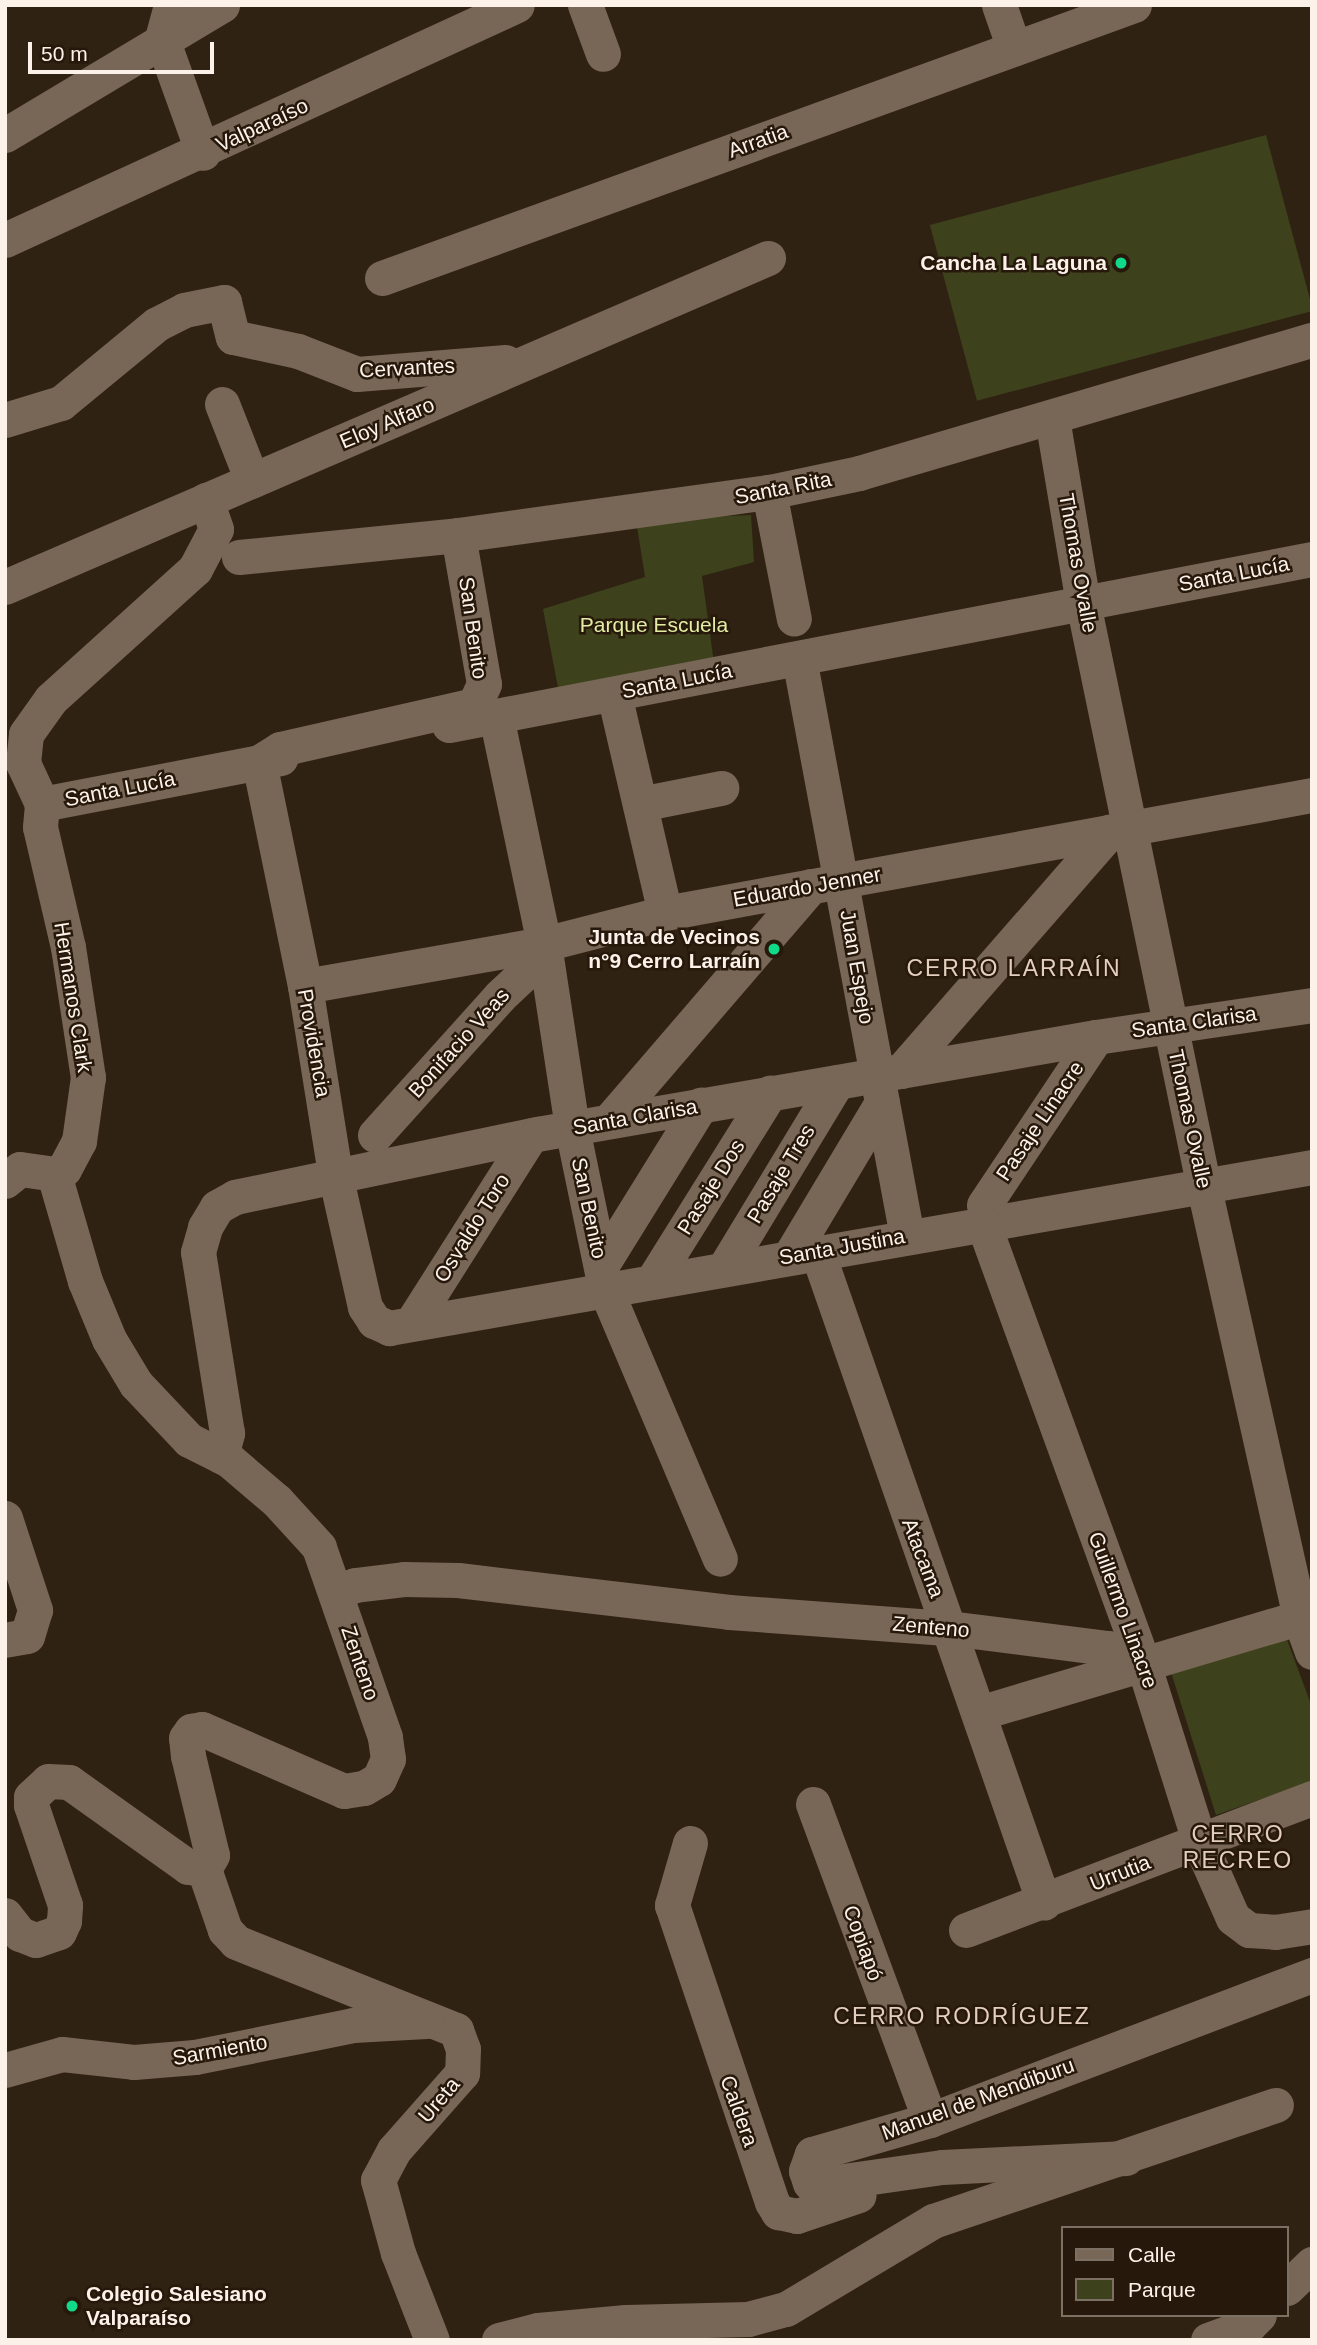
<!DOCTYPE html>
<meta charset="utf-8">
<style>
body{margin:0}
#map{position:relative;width:1317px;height:2345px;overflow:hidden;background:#302213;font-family:Arial,sans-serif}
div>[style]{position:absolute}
.green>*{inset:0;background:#3d411c;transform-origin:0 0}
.minor>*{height:35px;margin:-17.5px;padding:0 17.5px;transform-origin:17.5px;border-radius:17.5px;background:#786656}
.dots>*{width:19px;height:19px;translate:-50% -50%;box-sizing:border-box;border:4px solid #26180a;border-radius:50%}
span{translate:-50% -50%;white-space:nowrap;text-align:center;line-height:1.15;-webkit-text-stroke:5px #26180a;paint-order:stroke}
.street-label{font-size:21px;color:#fdf2e9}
.poi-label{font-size:21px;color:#fdf2e9;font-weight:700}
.right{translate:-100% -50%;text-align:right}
.left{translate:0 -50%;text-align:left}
.park-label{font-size:21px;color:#e2eca2}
.neighbourhood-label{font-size:23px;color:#e4cfbe;letter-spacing:2px}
.frame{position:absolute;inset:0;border:7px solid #fdf2e9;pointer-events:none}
.legend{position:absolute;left:1061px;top:2226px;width:228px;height:91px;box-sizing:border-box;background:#26180a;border:2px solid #7c6f63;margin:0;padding:9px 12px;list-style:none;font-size:21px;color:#fdf2e9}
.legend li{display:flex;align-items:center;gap:14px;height:35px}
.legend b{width:35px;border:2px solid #7c6f63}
.scale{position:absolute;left:28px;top:42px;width:186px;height:32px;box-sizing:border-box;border:4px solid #fdf2e9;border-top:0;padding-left:9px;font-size:21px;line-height:24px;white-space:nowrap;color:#fdf2e9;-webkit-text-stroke:5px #26180a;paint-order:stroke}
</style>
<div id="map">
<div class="green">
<div style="left:1266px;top:135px;width:182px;height:348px;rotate:75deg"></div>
<div style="clip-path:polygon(751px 515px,754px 562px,702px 576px,714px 663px,559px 693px,543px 609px,645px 577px,636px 520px)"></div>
<div style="clip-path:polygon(1286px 1637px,1312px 1707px,1312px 1781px,1216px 1815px,1170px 1669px)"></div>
</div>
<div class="minor">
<div style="left:171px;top:5px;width:35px;rotate:105deg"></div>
<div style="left:162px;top:39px;width:121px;rotate:70.2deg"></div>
<div style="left:585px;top:5px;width:52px;rotate:69.8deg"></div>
<div style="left:999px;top:5px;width:46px;rotate:70.8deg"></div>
<div style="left:5px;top:135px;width:253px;rotate:-30.9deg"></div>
<div style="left:5px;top:240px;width:563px;rotate:-24.65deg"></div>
<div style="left:382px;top:278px;width:800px;rotate:-19.95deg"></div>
<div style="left:222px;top:404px;width:82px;rotate:68.5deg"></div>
<div style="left:1052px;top:418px;width:188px;rotate:80.5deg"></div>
<div style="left:1083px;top:603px;width:597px;rotate:78.31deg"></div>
<div style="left:1204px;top:1188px;width:442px;rotate:77.4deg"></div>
<div style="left:1300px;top:1619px;width:35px;rotate:70deg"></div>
<div style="left:5px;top:420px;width:59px;rotate:-16.9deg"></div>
<div style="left:61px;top:403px;width:124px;rotate:-39.5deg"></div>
<div style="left:157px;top:324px;width:30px;rotate:-27deg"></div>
<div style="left:184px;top:310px;width:41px;rotate:-11.3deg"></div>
<div style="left:224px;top:302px;width:36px;rotate:76deg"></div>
<div style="left:233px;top:337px;width:66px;rotate:12.2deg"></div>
<div style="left:298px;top:351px;width:63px;rotate:21.3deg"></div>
<div style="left:357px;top:374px;width:149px;rotate:-4.6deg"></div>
<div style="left:769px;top:492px;width:129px;rotate:78.9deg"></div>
<div style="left:458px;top:535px;width:151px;rotate:80.1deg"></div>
<div style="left:484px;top:684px;width:23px;rotate:115deg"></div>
<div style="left:474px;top:705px;width:199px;rotate:167.2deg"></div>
<div style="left:280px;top:749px;width:25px;rotate:148deg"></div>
<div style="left:259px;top:762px;width:229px;rotate:78.4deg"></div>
<div style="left:305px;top:986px;width:190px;rotate:80.9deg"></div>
<div style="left:335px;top:1174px;width:136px;rotate:77.3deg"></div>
<div style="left:365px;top:1307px;width:17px;rotate:57deg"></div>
<div style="left:374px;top:1321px;width:17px;rotate:25deg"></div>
<div style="left:389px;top:1328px;width:937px;rotate:-9.89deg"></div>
<div style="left:239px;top:557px;width:220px;rotate:-5.7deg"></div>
<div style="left:458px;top:535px;width:314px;rotate:-7.9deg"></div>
<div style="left:769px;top:492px;width:92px;rotate:-11.9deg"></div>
<div style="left:859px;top:473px;width:472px;rotate:-16.4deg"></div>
<div style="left:5px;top:587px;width:831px;rotate:-23.33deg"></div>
<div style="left:799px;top:658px;width:588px;rotate:79.42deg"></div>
<div style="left:614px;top:694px;width:225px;rotate:76.9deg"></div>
<div style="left:496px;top:716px;width:233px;rotate:78.1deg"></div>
<div style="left:544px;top:944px;width:186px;rotate:81.3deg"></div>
<div style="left:572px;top:1128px;width:163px;rotate:78.3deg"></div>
<div style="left:605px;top:1288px;width:294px;rotate:67deg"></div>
<div style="left:449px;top:725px;width:879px;rotate:-10.89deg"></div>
<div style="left:42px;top:804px;width:243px;rotate:-10.9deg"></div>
<div style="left:42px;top:804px;width:45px;rotate:-114.9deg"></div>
<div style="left:23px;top:763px;width:29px;rotate:-84deg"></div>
<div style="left:26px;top:734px;width:43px;rotate:-54.5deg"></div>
<div style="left:51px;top:699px;width:194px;rotate:-42.1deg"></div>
<div style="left:195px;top:569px;width:45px;rotate:-62.3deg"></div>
<div style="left:216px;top:529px;width:31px;rotate:-109deg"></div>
<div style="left:42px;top:804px;width:23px;rotate:95deg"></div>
<div style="left:40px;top:827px;width:123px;rotate:76.9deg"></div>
<div style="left:68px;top:947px;width:132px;rotate:81.3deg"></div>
<div style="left:88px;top:1077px;width:65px;rotate:98deg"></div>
<div style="left:79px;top:1141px;width:32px;rotate:118deg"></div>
<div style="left:64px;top:1169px;width:11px;rotate:153deg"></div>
<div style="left:640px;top:804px;width:83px;rotate:-11.2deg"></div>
<div style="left:305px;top:986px;width:243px;rotate:-10deg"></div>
<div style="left:544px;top:944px;width:125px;rotate:-14.4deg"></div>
<div style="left:665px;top:913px;width:658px;rotate:-10.34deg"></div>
<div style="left:901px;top:1071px;width:318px;rotate:-48.9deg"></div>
<div style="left:609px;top:1121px;width:310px;rotate:-49.3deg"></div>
<div style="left:375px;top:1135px;width:187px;rotate:-48deg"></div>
<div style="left:500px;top:996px;width:63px;rotate:-43.1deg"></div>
<div style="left:5px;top:1181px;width:19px;rotate:-39deg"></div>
<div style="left:20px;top:1169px;width:34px;rotate:8deg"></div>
<div style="left:984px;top:1205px;width:202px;rotate:-56.3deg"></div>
<div style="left:983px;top:1223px;width:468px;rotate:70deg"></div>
<div style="left:1143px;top:1663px;width:187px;rotate:72.5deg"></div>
<div style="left:1199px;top:1841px;width:84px;rotate:66.2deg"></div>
<div style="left:1233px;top:1918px;width:20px;rotate:37deg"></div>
<div style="left:1249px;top:1930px;width:26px;rotate:4deg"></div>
<div style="left:1275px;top:1932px;width:37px;rotate:-9deg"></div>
<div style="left:817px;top:1251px;width:690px;rotate:70.8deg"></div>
<div style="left:790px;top:1256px;width:179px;rotate:-59.1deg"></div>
<div style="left:601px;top:1266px;width:190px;rotate:-58.2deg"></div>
<div style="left:725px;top:1267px;width:216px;rotate:-58.8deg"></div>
<div style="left:653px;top:1280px;width:221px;rotate:-58deg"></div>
<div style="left:413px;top:1321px;width:220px;rotate:-57.6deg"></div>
<div style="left:221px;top:1456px;width:24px;rotate:-75deg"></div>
<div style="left:227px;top:1433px;width:183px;rotate:-99.1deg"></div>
<div style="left:198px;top:1252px;width:26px;rotate:-74deg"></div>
<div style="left:205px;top:1227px;width:23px;rotate:-59deg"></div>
<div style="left:217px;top:1207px;width:21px;rotate:-29deg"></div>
<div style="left:235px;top:1197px;width:309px;rotate:-11.8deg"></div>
<div style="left:537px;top:1134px;width:567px;rotate:-9.84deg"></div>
<div style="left:1096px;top:1037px;width:218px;rotate:-8.4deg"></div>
<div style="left:5px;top:1518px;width:97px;rotate:71.9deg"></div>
<div style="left:35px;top:1610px;width:27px;rotate:107deg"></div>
<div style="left:27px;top:1636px;width:22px;rotate:170deg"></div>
<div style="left:337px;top:1592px;width:19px;rotate:-21deg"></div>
<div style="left:355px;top:1585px;width:49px;rotate:-7deg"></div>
<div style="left:404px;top:1579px;width:54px;rotate:1.1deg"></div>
<div style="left:458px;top:1580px;width:273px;rotate:6.7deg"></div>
<div style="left:729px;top:1612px;width:221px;rotate:4.2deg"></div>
<div style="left:949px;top:1628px;width:160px;rotate:7.2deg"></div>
<div style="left:1108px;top:1648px;width:38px;rotate:23deg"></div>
<div style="left:979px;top:1713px;width:347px;rotate:-16.6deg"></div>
<div style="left:813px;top:1804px;width:337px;rotate:69.7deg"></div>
<div style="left:690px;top:1843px;width:65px;rotate:106.2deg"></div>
<div style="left:672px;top:1905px;width:313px;rotate:71.4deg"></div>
<div style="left:772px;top:2202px;width:12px;rotate:59deg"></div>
<div style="left:778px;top:2212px;width:19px;rotate:12deg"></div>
<div style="left:797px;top:2216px;width:65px;rotate:-18.7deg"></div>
<div style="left:204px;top:1869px;width:65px;rotate:71deg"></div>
<div style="left:225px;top:1930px;width:16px;rotate:47deg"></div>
<div style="left:236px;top:1942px;width:237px;rotate:21.8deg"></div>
<div style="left:456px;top:2030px;width:20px;rotate:70deg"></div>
<div style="left:463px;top:2049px;width:24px;rotate:92deg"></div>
<div style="left:462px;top:2073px;width:103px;rotate:131.4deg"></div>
<div style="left:394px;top:2150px;width:34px;rotate:118deg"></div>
<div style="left:378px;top:2180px;width:76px;rotate:74.7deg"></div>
<div style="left:398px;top:2253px;width:93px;rotate:68.7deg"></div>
<div style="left:5px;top:1915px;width:24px;rotate:52deg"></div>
<div style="left:20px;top:1934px;width:17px;rotate:21deg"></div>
<div style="left:36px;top:1940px;width:24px;rotate:-19deg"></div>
<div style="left:59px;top:1932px;width:12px;rotate:-66deg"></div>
<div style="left:64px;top:1921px;width:16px;rotate:-86deg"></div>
<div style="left:65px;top:1905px;width:106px;rotate:-108.8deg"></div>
<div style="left:31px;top:1805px;width:8px;rotate:-90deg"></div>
<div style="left:31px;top:1797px;width:23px;rotate:-43deg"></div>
<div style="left:48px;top:1781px;width:21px;rotate:3deg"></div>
<div style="left:69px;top:1782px;width:146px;rotate:35.5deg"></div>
<div style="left:188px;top:1867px;width:16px;rotate:7deg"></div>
<div style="left:204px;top:1869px;width:16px;rotate:-60deg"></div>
<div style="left:212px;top:1855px;width:102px;rotate:-103.6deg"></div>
<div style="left:188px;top:1756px;width:18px;rotate:-96deg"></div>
<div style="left:186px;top:1738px;width:9px;rotate:-54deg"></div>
<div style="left:191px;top:1731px;width:11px;rotate:-10deg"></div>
<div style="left:202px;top:1729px;width:155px;rotate:23.6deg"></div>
<div style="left:344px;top:1791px;width:20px;rotate:-9deg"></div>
<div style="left:364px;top:1788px;width:17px;rotate:-31deg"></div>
<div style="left:379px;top:1779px;width:22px;rotate:-66deg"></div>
<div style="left:388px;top:1759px;width:22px;rotate:-98deg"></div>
<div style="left:385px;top:1737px;width:201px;rotate:-109.2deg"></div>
<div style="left:319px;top:1547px;width:62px;rotate:-132.4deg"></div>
<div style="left:277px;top:1501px;width:63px;rotate:-139.5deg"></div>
<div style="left:229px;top:1460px;width:45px;rotate:-153.4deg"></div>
<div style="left:189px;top:1440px;width:77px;rotate:-133.4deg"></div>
<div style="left:136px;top:1384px;width:52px;rotate:-121deg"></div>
<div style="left:109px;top:1339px;width:63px;rotate:-112.5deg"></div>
<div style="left:85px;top:1281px;width:111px;rotate:-106.2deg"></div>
<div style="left:966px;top:1930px;width:370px;rotate:-20.9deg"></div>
<div style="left:5px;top:2070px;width:59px;rotate:-15.7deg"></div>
<div style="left:62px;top:2054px;width:72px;rotate:6.3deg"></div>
<div style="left:134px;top:2062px;width:61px;rotate:-4.7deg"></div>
<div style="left:195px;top:2057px;width:161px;rotate:-11.4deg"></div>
<div style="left:353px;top:2025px;width:73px;rotate:-3.1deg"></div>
<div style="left:1126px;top:2158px;width:184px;rotate:177.2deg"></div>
<div style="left:942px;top:2167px;width:127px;rotate:171.9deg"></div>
<div style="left:816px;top:2185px;width:6px;rotate:-162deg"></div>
<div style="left:810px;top:2183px;width:13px;rotate:-108deg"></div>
<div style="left:806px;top:2171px;width:18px;rotate:-71deg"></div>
<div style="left:812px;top:2154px;width:123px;rotate:-16.1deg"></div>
<div style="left:930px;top:2120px;width:409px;rotate:-20.8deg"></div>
<div style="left:1287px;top:2288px;width:35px;rotate:-44deg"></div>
<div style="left:499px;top:2340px;width:40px;rotate:-14.4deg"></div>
<div style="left:538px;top:2330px;width:88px;rotate:-5.2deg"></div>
<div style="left:626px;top:2322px;width:122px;rotate:-1.4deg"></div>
<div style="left:748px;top:2319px;width:39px;rotate:-15deg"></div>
<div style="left:786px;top:2309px;width:171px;rotate:-30.9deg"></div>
<div style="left:933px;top:2221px;width:362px;rotate:-18.7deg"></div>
<div style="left:1208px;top:2340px;width:44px;rotate:-20.1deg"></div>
<div style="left:1249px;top:2325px;width:14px;rotate:-45deg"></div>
</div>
<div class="dots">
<div style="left:1121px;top:263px;background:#11d98a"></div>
<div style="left:774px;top:949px;background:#11d98a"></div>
<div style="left:72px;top:2306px;background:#11d98a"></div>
</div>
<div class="street-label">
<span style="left:262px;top:125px;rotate:-25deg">Valparaíso</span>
<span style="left:758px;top:141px;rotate:-20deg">Arratia</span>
<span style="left:407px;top:368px;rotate:-3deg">Cervantes</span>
<span style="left:387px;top:423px;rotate:-23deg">Eloy Alfaro</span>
<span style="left:783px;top:488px;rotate:-11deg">Santa Rita</span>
<span style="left:1078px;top:563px;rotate:80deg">Thomas Ovalle</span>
<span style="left:1234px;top:574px;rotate:-11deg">Santa Lucía</span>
<span style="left:473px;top:628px;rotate:82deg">San Benito</span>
<span style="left:677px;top:681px;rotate:-11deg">Santa Lucía</span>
<span style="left:120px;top:789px;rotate:-11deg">Santa Lucía</span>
<span style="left:807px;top:887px;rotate:-10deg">Eduardo Jenner</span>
<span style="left:857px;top:967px;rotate:80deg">Juan Espejo</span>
<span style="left:73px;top:997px;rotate:81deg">Hermanos Clark</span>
<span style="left:1194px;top:1022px;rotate:-8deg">Santa Clarisa</span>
<span style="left:314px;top:1043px;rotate:80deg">Providencia</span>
<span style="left:459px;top:1043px;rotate:-48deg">Bonifacio Veas</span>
<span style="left:635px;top:1117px;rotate:-10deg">Santa Clarisa</span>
<span style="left:1190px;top:1119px;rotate:78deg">Thomas Ovalle</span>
<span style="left:1040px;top:1121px;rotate:-56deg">Pasaje Linacre</span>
<span style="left:781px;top:1174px;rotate:-59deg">Pasaje Tres</span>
<span style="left:711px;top:1187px;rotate:-58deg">Pasaje Dos</span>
<span style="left:589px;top:1208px;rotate:78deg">San Benito</span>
<span style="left:472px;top:1228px;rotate:-58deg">Osvaldo Toro</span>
<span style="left:842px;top:1247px;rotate:-10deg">Santa Justina</span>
<span style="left:923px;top:1558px;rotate:69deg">Atacama</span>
<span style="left:1123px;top:1610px;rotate:70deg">Guillermo Linacre</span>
<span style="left:931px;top:1627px;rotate:5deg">Zenteno</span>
<span style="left:360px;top:1663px;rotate:71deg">Zenteno</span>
<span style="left:1120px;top:1873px;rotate:-22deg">Urrutia</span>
<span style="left:863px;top:1943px;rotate:70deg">Copiapó</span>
<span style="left:220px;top:2050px;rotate:-10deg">Sarmiento</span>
<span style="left:978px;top:2099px;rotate:-20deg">Manuel de Mendiburu</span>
<span style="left:439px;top:2100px;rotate:-50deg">Ureta</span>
<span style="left:739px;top:2111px;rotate:70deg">Caldera</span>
</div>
<div class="poi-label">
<span class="right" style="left:1107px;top:263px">Cancha La Laguna</span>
<span class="right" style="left:760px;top:949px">Junta de Vecinos<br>n°9 Cerro Larraín</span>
<span class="left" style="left:86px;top:2306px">Colegio Salesiano<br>Valparaíso</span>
</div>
<div class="park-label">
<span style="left:654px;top:625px">Parque Escuela</span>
</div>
<div class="neighbourhood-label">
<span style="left:1014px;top:968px">CERRO LARRAÍN</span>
<span style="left:1238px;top:1847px">CERRO<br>RECREO</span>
<span style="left:962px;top:2016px">CERRO RODRÍGUEZ</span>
</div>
<div class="frame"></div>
<ul class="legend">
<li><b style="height:9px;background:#786656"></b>Calle</li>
<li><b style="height:19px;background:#3d411c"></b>Parque</li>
</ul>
<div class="scale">50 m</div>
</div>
